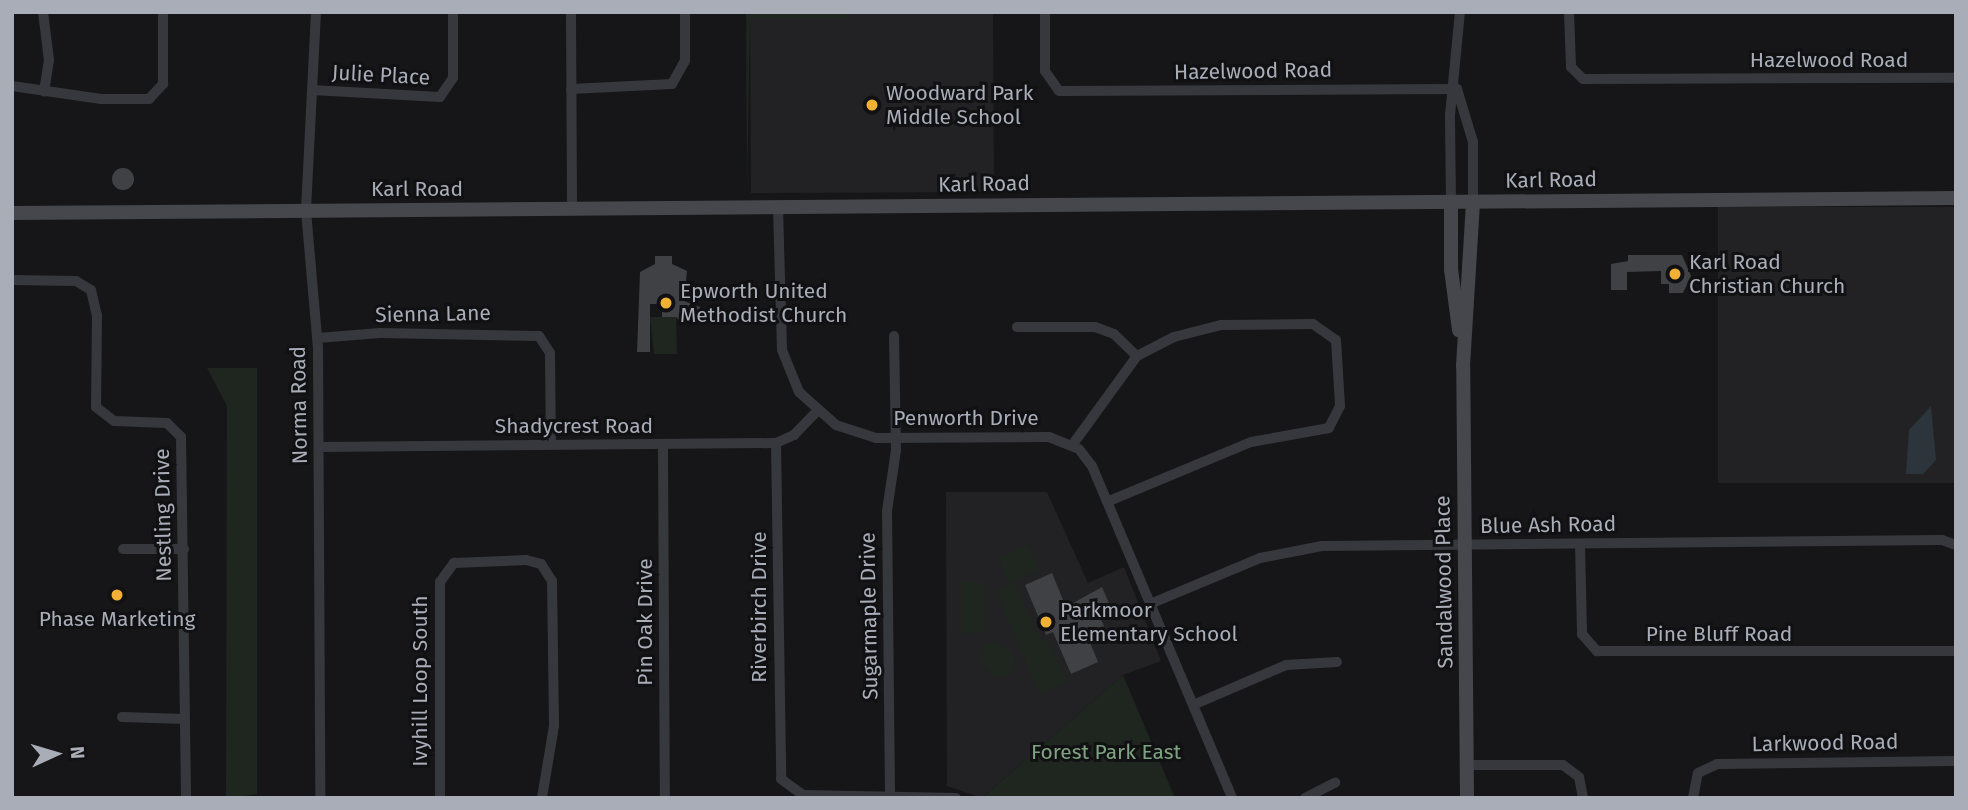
<!DOCTYPE html>
<style>
body{margin:0}
#map{position:relative;width:1968px;height:810px;overflow:hidden;background:#161618;font-family:"Fira Sans",sans-serif}
div>[style]{position:absolute}
.built>*{inset:0;background:#222225;transform-origin:0 0}
.green>*{inset:0;background:#1e261f;transform-origin:0 0}
.water>*{inset:0;background:#2c353c}
.building>*{inset:0;background:#404145}
.round{border-radius:50%}
.street>*{height:10px;margin:-5px;padding:0 5px;transform-origin:5px;border-radius:5px;background:#37383d}
.secondary>*{height:14px;margin:-7px;padding:0 7px;transform-origin:7px;border-radius:7px;background:#45474d}
.dots>*{width:19px;height:19px;translate:-50% -50%;box-sizing:border-box;border:4px solid #111113;border-radius:50%}
span{translate:-50% -50%;white-space:nowrap;text-align:center;line-height:1.15;-webkit-text-stroke:6px #111113;paint-order:stroke}
.street-label{font-size:21px;color:#a8adb8}
.poi-label{font-size:21px;color:#a8adb8}
.left{translate:0 -50%;text-align:left}
.park-label{font-size:21px;color:#7fa381}
.frame{position:absolute;inset:0;border:14px solid #a8adb8;pointer-events:none}
.north{position:absolute;left:21px;top:719px;width:70px;height:70px;-webkit-text-stroke:5px #111113;paint-order:stroke;rotate:86deg;font-size:19px;font-weight:700;line-height:28px;text-align:center;color:#a8adb8}
.north::after{content:'';display:block;margin:auto;width:24px;height:32px;background:#a8adb8;clip-path:polygon(50% 0,100% 100%,50% 72%,0 100%)}
</style>
<div id="map">
<div class="built">
<div style="clip-path:polygon(848px 12px,993px 12px,994px 192px,751px 193px,750px 18px,848px 18px)"></div>
<div style="left:1956px;top:207px;width:276px;height:238px;rotate:90deg"></div>
<div style="clip-path:polygon(946px 492px,1047px 492px,1088px 583px,1124px 567px,1161px 661px,1123px 675px,982px 798px,947px 786px)"></div>
</div>
<div class="green">
<div style="clip-path:polygon(746px 12px,848px 12px,848px 18px,750px 18px,747px 193px)"></div>
<div style="clip-path:polygon(650px 317px,676px 317px,677px 354px,654px 354px)"></div>
<div style="clip-path:polygon(207px 368px,257px 368px,257px 794px,230px 798px,226px 798px,227px 406px)"></div>
<div style="left:1028px;top:545px;width:28px;height:32px;rotate:67deg"></div>
<div style="left:961px;top:582px;width:23px;height:51px"></div>
<div style="clip-path:polygon(1016px 583px,1037px 634px,1052px 646px,1067px 683px,1039px 694px,996px 591px)"></div>
<div style="clip-path:polygon(996px 641px,1013px 654px,1015px 665px,1011px 674px,995px 678px,979px 658px,986px 644px)"></div>
<div style="clip-path:polygon(1123px 675px,1175px 798px,982px 798px)"></div>
</div>
<div class="water">
<div style="clip-path:polygon(1931px 406px,1936px 460px,1923px 474px,1906px 474px,1909px 430px)"></div>
</div>
<div class="building">
<div class="round" style="left:112px;top:168px;width:22px;height:22px"></div>
<div style="clip-path:polygon(1628px 255px,1682px 255px,1691px 276px,1683px 293px,1669px 293px,1669px 284px,1661px 284px,1661px 271px,1627px 272px,1627px 290px,1611px 290px,1611px 264px,1628px 261px)"></div>
<div style="clip-path:polygon(655px 256px,672px 256px,672px 264px,687px 271px,684px 301px,700px 307px,700px 317px,683px 325px,676px 317px,662px 317px,662px 304px,650px 304px,650px 352px,637px 352px,640px 272px,655px 264px)"></div>
<div style="clip-path:polygon(1052px 573px,1066px 607px,1102px 587px,1111px 608px,1098px 613px,1104px 626px,1086px 633px,1098px 662px,1071px 674px,1053px 632px,1046px 635px,1025px 585px)"></div>
</div>
<div class="street">
<div style="left:43px;top:12px;width:48px;rotate:82.9deg"></div>
<div style="left:49px;top:60px;width:32px;rotate:99deg"></div>
<div style="left:316px;top:12px;width:199px;rotate:92.9deg"></div>
<div style="left:306px;top:211px;width:137px;rotate:85deg"></div>
<div style="left:318px;top:347px;width:451px;rotate:89.7deg"></div>
<div style="left:571px;top:12px;width:197px;rotate:89.7deg"></div>
<div style="left:1045px;top:12px;width:59px;rotate:90deg"></div>
<div style="left:1045px;top:71px;width:24px;rotate:55deg"></div>
<div style="left:1059px;top:91px;width:398px;rotate:-0.3deg"></div>
<div style="left:1569px;top:12px;width:55px;rotate:87.9deg"></div>
<div style="left:1571px;top:67px;width:17px;rotate:45deg"></div>
<div style="left:1583px;top:79px;width:373px;rotate:-0.2deg"></div>
<div style="left:12px;top:86px;width:90px;rotate:8.3deg"></div>
<div style="left:101px;top:99px;width:48px"></div>
<div style="left:149px;top:99px;width:21px;rotate:-47deg"></div>
<div style="left:163px;top:84px;width:72px;rotate:-90deg"></div>
<div style="left:571px;top:89px;width:101px;rotate:-2.8deg"></div>
<div style="left:672px;top:84px;width:26px;rotate:-61deg"></div>
<div style="left:685px;top:61px;width:49px;rotate:-90deg"></div>
<div style="left:1457px;top:89px;width:55px;rotate:73.2deg"></div>
<div style="left:1473px;top:142px;width:60px;rotate:90deg"></div>
<div style="left:312px;top:90px;width:128px;rotate:3.1deg"></div>
<div style="left:440px;top:97px;width:23px;rotate:-56deg"></div>
<div style="left:453px;top:78px;width:66px;rotate:-90deg"></div>
<div style="left:1451px;top:202px;width:87px;rotate:-90.7deg"></div>
<div style="left:1450px;top:115px;width:103px;rotate:-84.5deg"></div>
<div style="left:778px;top:207px;width:143px;rotate:88.4deg"></div>
<div style="left:782px;top:350px;width:45px;rotate:68deg"></div>
<div style="left:799px;top:392px;width:50px;rotate:41.7deg"></div>
<div style="left:836px;top:425px;width:42px;rotate:18deg"></div>
<div style="left:876px;top:438px;width:173px;rotate:-0.3deg"></div>
<div style="left:1049px;top:437px;width:32px;rotate:22deg"></div>
<div style="left:1079px;top:449px;width:21px;rotate:53deg"></div>
<div style="left:1092px;top:466px;width:360px;rotate:67.1deg"></div>
<div style="left:12px;top:280px;width:64px;rotate:0.9deg"></div>
<div style="left:76px;top:281px;width:17px;rotate:31deg"></div>
<div style="left:91px;top:290px;width:26px;rotate:77deg"></div>
<div style="left:97px;top:315px;width:92px;rotate:90.6deg"></div>
<div style="left:96px;top:407px;width:23px;rotate:38deg"></div>
<div style="left:114px;top:421px;width:53px;rotate:2.2deg"></div>
<div style="left:167px;top:423px;width:20px;rotate:45deg"></div>
<div style="left:181px;top:437px;width:361px;rotate:89.2deg"></div>
<div style="left:1017px;top:327px;width:78px"></div>
<div style="left:1095px;top:327px;width:20px;rotate:20deg"></div>
<div style="left:1114px;top:334px;width:32px;rotate:44deg"></div>
<div style="left:318px;top:338px;width:62px;rotate:-4.6deg"></div>
<div style="left:380px;top:333px;width:159px;rotate:1.1deg"></div>
<div style="left:539px;top:336px;width:20px;rotate:57deg"></div>
<div style="left:550px;top:353px;width:92px;rotate:89.4deg"></div>
<div style="left:776px;top:443px;width:336px;rotate:89.1deg"></div>
<div style="left:781px;top:779px;width:27px;rotate:36deg"></div>
<div style="left:803px;top:795px;width:153px;rotate:1.1deg"></div>
<div style="left:1073px;top:444px;width:109px;rotate:-54deg"></div>
<div style="left:1137px;top:356px;width:42px;rotate:-27.2deg"></div>
<div style="left:1174px;top:337px;width:49px;rotate:-14.3deg"></div>
<div style="left:1221px;top:325px;width:92px;rotate:-0.6deg"></div>
<div style="left:1313px;top:324px;width:28px;rotate:35deg"></div>
<div style="left:1336px;top:340px;width:66px;rotate:86.5deg"></div>
<div style="left:1340px;top:406px;width:25px;rotate:117deg"></div>
<div style="left:1329px;top:428px;width:79px;rotate:169.8deg"></div>
<div style="left:1251px;top:442px;width:156px;rotate:157.4deg"></div>
<div style="left:663px;top:445px;width:353px;rotate:89.7deg"></div>
<div style="left:319px;top:447px;width:457px;rotate:-0.5deg"></div>
<div style="left:776px;top:443px;width:20px;rotate:-24deg"></div>
<div style="left:794px;top:435px;width:33px;rotate:-46deg"></div>
<div style="left:1580px;top:544px;width:90px;rotate:88.7deg"></div>
<div style="left:1582px;top:634px;width:23px;rotate:49deg"></div>
<div style="left:1597px;top:651px;width:359px"></div>
<div style="left:123px;top:549px;width:61px"></div>
<div style="left:1150px;top:604px;width:119px;rotate:-22.7deg"></div>
<div style="left:1260px;top:558px;width:63px;rotate:-11deg"></div>
<div style="left:1322px;top:546px;width:620px;rotate:-0.55deg"></div>
<div style="left:1942px;top:540px;width:15px;rotate:20deg"></div>
<div style="left:1193px;top:705px;width:101px;rotate:-23.3deg"></div>
<div style="left:1286px;top:665px;width:51px;rotate:-3.4deg"></div>
<div style="left:122px;top:717px;width:62px;rotate:1.8deg"></div>
<div style="left:1467px;top:765px;width:96px"></div>
<div style="left:1563px;top:765px;width:20px;rotate:37deg"></div>
<div style="left:1579px;top:777px;width:21px;rotate:79deg"></div>
<div style="left:890px;top:794px;width:283px;rotate:-90.6deg"></div>
<div style="left:887px;top:511px;width:62px;rotate:-81.6deg"></div>
<div style="left:896px;top:450px;width:114px;rotate:-91deg"></div>
<div style="left:440px;top:798px;width:216px;rotate:-90deg"></div>
<div style="left:440px;top:582px;width:24px;rotate:-54deg"></div>
<div style="left:454px;top:563px;width:72px;rotate:-2.4deg"></div>
<div style="left:526px;top:560px;width:16px;rotate:15deg"></div>
<div style="left:541px;top:564px;width:20px;rotate:57deg"></div>
<div style="left:552px;top:581px;width:145px;rotate:89.2deg"></div>
<div style="left:554px;top:726px;width:73px;rotate:99.5deg"></div>
<div style="left:1305px;top:798px;width:34px;rotate:-27deg"></div>
<div style="left:1693px;top:798px;width:25px;rotate:-79deg"></div>
<div style="left:1698px;top:773px;width:21px;rotate:-25deg"></div>
<div style="left:1717px;top:764px;width:239px;rotate:-0.7deg"></div>
</div>
<div class="secondary">
<div style="left:1451px;top:202px;width:67px;rotate:90deg"></div>
<div style="left:1451px;top:269px;width:62px;rotate:82.5deg"></div>
<div style="left:12px;top:213px;width:1944px;rotate:-0.44deg"></div>
<div style="left:1467px;top:798px;width:432px;rotate:-90.5deg"></div>
<div style="left:1463px;top:366px;width:164px;rotate:-86.5deg"></div>
</div>
<div class="dots">
<div style="left:872px;top:105px;background:#f2b134"></div>
<div style="left:1675px;top:274px;background:#f2b134"></div>
<div style="left:666px;top:303px;background:#f2b134"></div>
<div style="left:117px;top:595px;background:#f2b134"></div>
<div style="left:1046px;top:622px;background:#f2b134"></div>
</div>
<div class="street-label">
<span style="left:1829px;top:60px">Hazelwood Road</span>
<span style="left:1253px;top:71px;rotate:-1deg">Hazelwood Road</span>
<span style="left:381px;top:75px;rotate:3deg">Julie Place</span>
<span style="left:1551px;top:180px;rotate:-1deg">Karl Road</span>
<span style="left:984px;top:184px;rotate:-1deg">Karl Road</span>
<span style="left:417px;top:189px">Karl Road</span>
<span style="left:433px;top:314px;rotate:-1deg">Sienna Lane</span>
<span style="left:299px;top:405px;rotate:-91deg">Norma Road</span>
<span style="left:966px;top:418px">Penworth Drive</span>
<span style="left:574px;top:426px">Shadycrest Road</span>
<span style="left:163px;top:515px;rotate:-91deg">Nestling Drive</span>
<span style="left:1548px;top:525px;rotate:-1deg">Blue Ash Road</span>
<span style="left:1444px;top:582px;rotate:-91deg">Sandalwood Place</span>
<span style="left:759px;top:607px;rotate:-90deg">Riverbirch Drive</span>
<span style="left:869px;top:616px;rotate:-91deg">Sugarmaple Drive</span>
<span style="left:645px;top:622px;rotate:-90deg">Pin Oak Drive</span>
<span style="left:1719px;top:634px">Pine Bluff Road</span>
<span style="left:420px;top:681px;rotate:-90deg">Ivyhill Loop South</span>
<span style="left:1825px;top:743px;rotate:-1deg">Larkwood Road</span>
</div>
<div class="poi-label">
<span class="left" style="left:886px;top:105px">Woodward Park<br>Middle School</span>
<span class="left" style="left:1689px;top:274px">Karl Road<br>Christian Church</span>
<span class="left" style="left:680px;top:303px">Epworth United<br>Methodist Church</span>
<span class="left" style="left:1060px;top:622px">Parkmoor<br>Elementary School</span>
<span style="left:117px;top:619px">Phase Marketing</span>
</div>
<div class="park-label">
<span style="left:1106px;top:752px">Forest Park East</span>
</div>
<div class="frame"></div>
<div class="north">N</div>
</div>
